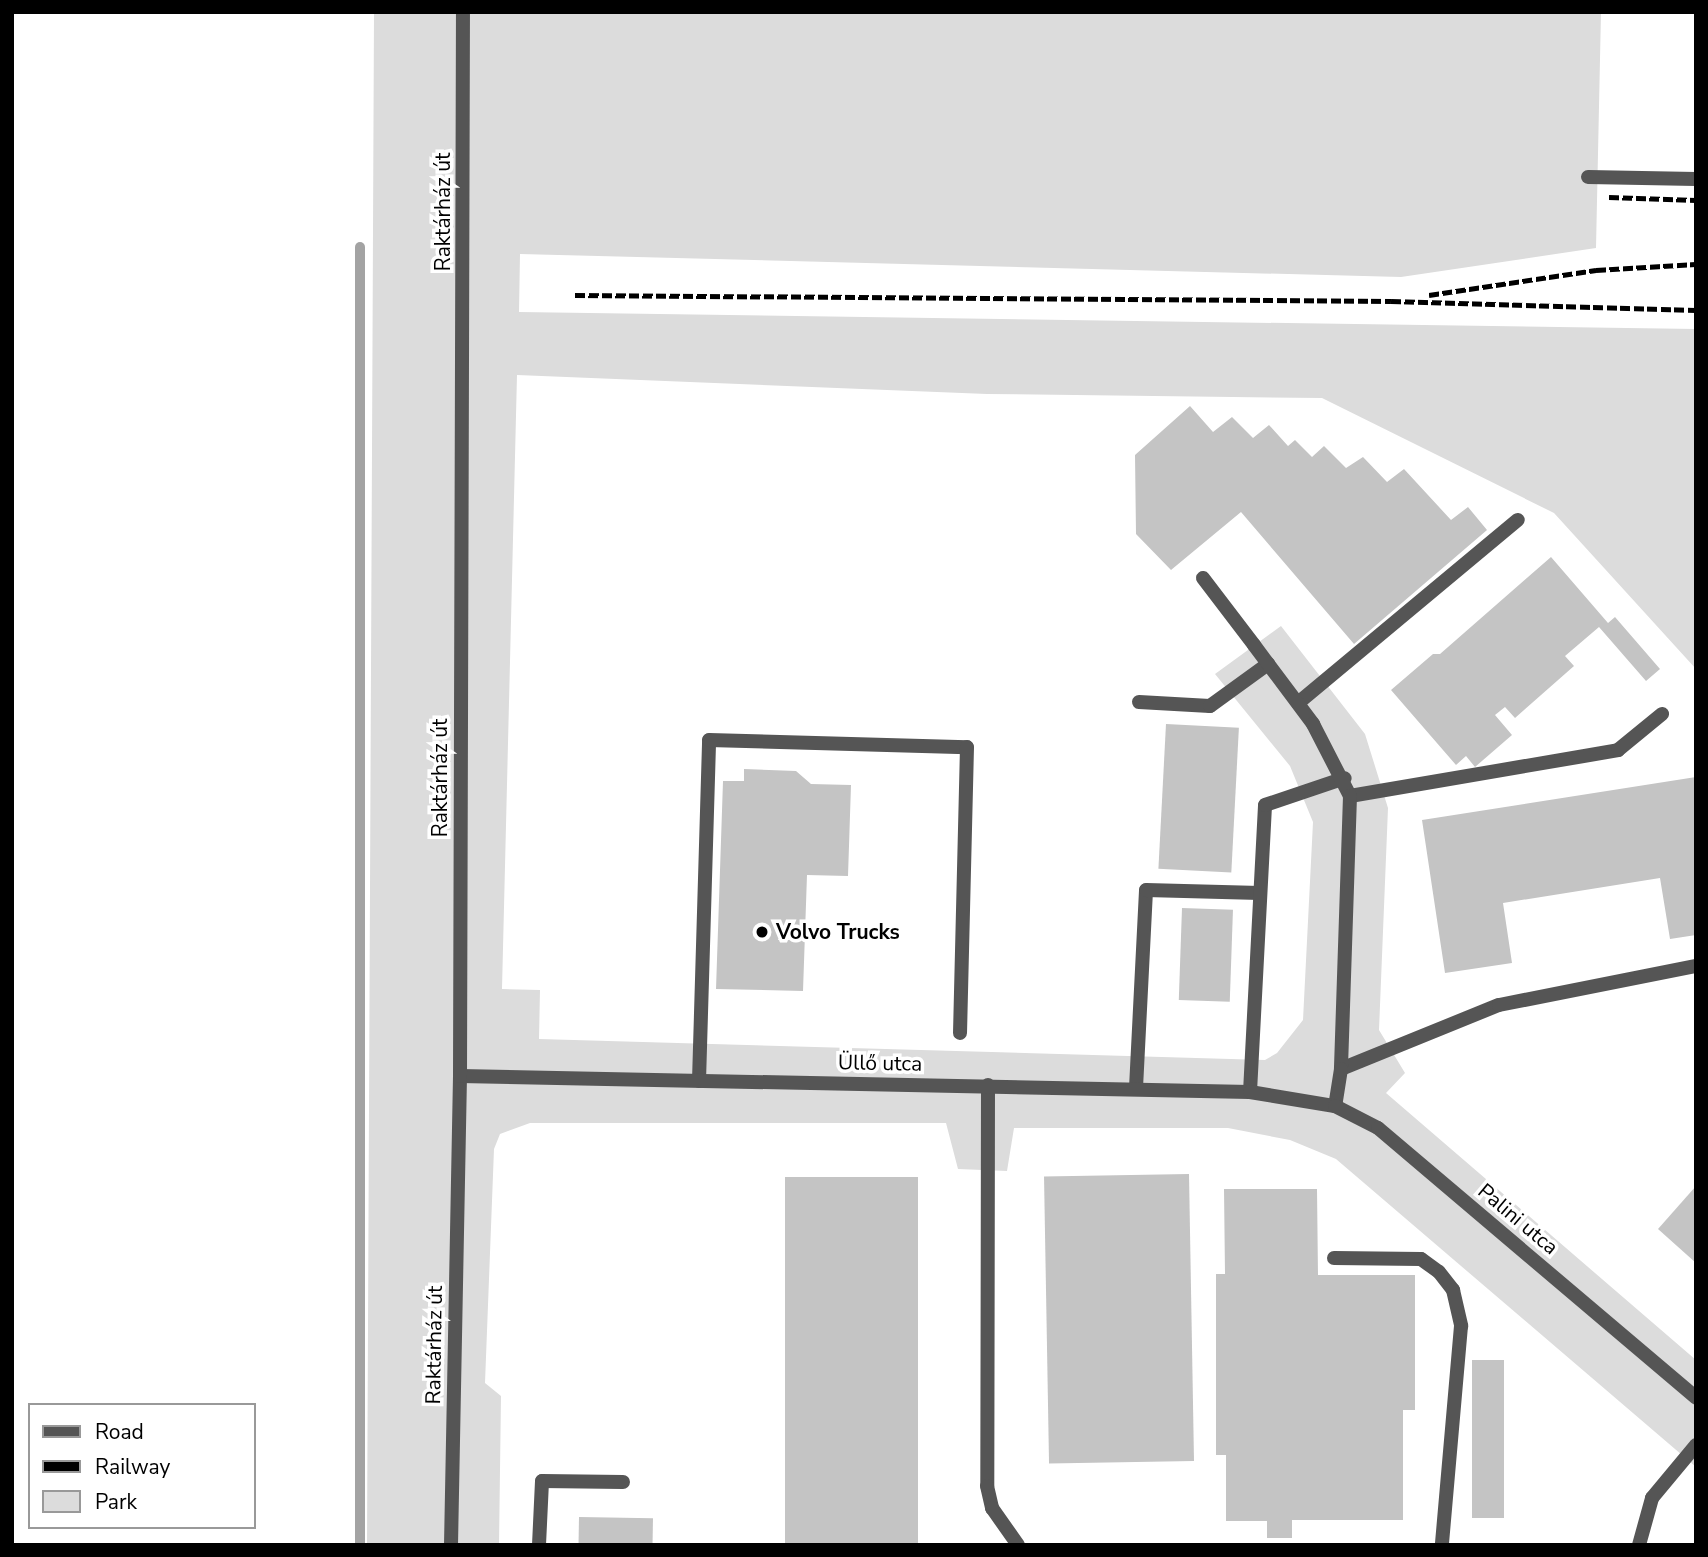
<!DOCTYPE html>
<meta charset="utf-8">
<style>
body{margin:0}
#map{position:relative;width:1708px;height:1557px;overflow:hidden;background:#fff;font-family:"Nunito Sans",sans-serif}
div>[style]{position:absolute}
.green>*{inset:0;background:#dcdcdc}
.stream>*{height:10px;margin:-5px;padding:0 5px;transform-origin:5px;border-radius:5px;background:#a3a3a3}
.building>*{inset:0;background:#c4c4c4;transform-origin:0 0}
.lane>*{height:14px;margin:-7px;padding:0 7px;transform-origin:7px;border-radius:7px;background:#555}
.street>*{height:14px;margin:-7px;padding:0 7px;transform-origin:7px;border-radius:7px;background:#555}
.rail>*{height:5px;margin-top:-2.5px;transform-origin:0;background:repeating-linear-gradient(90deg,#000 0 10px,transparent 0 13.5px)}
.dots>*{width:19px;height:19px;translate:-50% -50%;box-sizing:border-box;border:4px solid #fff;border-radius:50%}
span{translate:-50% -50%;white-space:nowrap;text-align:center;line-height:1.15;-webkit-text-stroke:7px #fff;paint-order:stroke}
.street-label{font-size:21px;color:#000}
.poi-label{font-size:21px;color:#000;font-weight:700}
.left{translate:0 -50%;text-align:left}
.frame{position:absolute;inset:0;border:14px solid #000;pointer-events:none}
.legend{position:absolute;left:28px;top:1403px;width:228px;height:126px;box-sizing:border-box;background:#fff;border:2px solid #999;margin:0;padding:9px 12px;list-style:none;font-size:21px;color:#000}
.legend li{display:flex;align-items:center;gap:14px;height:35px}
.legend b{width:35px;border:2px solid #999}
</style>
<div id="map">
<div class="green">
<div style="clip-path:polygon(374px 12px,1601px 12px,1596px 248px,1401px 277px,520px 254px,519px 312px,1696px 329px,1696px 669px,1554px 513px,1322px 398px,987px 394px,517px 375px,502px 989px,540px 990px,539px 1039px,1265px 1060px,1277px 1053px,1303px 1020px,1313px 822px,1290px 766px,1215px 674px,1281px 626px,1365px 734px,1388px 808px,1379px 1030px,1405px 1073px,1386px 1093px,1696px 1360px,1696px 1467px,1336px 1159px,1290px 1140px,1228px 1128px,1014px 1128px,1007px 1171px,958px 1169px,946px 1123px,530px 1123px,500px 1134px,494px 1149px,485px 1383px,501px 1396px,499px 1545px,367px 1545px)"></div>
</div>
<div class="stream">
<div style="left:360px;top:247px;width:1298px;rotate:90deg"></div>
</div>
<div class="building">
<div style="clip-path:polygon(1190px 406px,1213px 432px,1232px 417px,1253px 438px,1269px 425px,1288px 446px,1295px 440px,1312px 457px,1324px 446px,1346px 468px,1363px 457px,1387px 482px,1404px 469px,1451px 520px,1468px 507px,1487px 530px,1354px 644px,1241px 512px,1171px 570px,1136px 534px,1135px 455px)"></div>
<div style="clip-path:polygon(1551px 557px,1608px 623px,1615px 617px,1660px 669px,1646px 681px,1599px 627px,1565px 656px,1574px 666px,1515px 718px,1505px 707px,1495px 715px,1512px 735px,1475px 767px,1466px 756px,1456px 765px,1391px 690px,1433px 654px,1440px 654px)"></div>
<div style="left:1166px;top:724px;width:73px;height:145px;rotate:3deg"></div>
<div style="clip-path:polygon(744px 769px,796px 771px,811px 784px,851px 785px,848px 876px,807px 875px,803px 991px,716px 989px,723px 781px,744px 781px)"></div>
<div style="clip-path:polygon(1696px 777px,1696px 935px,1670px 939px,1660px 878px,1503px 903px,1512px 963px,1445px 973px,1422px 820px)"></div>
<div style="left:1182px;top:908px;width:51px;height:92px;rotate:2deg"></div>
<div style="left:1189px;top:1174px;width:287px;height:145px;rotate:89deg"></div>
<div style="left:785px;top:1177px;width:133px;height:368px"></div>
<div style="clip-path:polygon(1696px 1186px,1696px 1263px,1658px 1229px)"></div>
<div style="clip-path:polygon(1224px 1189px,1317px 1189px,1318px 1275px,1415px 1275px,1415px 1410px,1403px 1410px,1403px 1520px,1292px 1520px,1292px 1538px,1267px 1538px,1267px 1521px,1226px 1521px,1226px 1455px,1216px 1455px,1216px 1274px,1225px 1274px)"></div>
<div style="left:1472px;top:1360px;width:32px;height:158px"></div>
<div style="left:579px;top:1517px;width:74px;height:28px;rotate:1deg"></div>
</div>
<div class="lane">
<div style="left:1588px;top:177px;width:108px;rotate:1.1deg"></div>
<div style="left:1203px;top:578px;width:84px;rotate:52.7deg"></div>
<div style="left:1139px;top:702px;width:71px;rotate:3.2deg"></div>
<div style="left:1210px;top:706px;width:72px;rotate:-35.9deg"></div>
<div style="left:1298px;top:703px;width:286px;rotate:-39.8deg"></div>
<div style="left:1350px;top:796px;width:272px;rotate:-9.7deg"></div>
<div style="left:1618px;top:750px;width:57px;rotate:-39.3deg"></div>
<div style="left:1341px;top:1069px;width:170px;rotate:-22.1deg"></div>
<div style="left:1499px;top:1005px;width:201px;rotate:-11.2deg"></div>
<div style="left:699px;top:1081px;width:341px;rotate:-88.3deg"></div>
<div style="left:709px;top:740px;width:258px;rotate:1.6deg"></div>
<div style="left:967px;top:747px;width:286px;rotate:91.4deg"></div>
<div style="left:988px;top:1085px;width:401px;rotate:90.1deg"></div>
<div style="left:987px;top:1486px;width:23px;rotate:77deg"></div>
<div style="left:992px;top:1508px;width:45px;rotate:54.9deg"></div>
<div style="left:1136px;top:1088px;width:198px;rotate:-87.1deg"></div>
<div style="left:1146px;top:890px;width:114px;rotate:1.5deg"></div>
<div style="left:1250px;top:1092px;width:287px;rotate:-87deg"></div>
<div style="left:1265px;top:805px;width:84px;rotate:-18.6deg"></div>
<div style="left:1334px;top:1258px;width:87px;rotate:0.7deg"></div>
<div style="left:1421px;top:1259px;width:22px;rotate:36deg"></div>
<div style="left:1439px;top:1272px;width:23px;rotate:52deg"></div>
<div style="left:1453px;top:1290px;width:37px;rotate:77deg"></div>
<div style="left:1461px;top:1326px;width:220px;rotate:95deg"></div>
<div style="left:539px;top:1545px;width:64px;rotate:-87.3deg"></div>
<div style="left:542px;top:1481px;width:81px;rotate:0.7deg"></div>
<div style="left:1639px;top:1545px;width:49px;rotate:-74.5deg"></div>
<div style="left:1652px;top:1498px;width:69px;rotate:-50.3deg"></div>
</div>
<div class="street">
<div style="left:1254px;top:645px;width:99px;rotate:53.2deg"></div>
<div style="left:1313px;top:724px;width:81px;rotate:62.8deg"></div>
<div style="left:1350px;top:796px;width:273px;rotate:91.9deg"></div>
<div style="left:1341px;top:1069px;width:37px;rotate:99deg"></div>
<div style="left:460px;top:1076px;width:790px;rotate:1.16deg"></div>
<div style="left:1250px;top:1092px;width:86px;rotate:9.4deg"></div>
<div style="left:1335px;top:1106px;width:48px;rotate:27.1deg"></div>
<div style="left:1378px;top:1128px;width:417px;rotate:40.3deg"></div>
<div style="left:451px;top:1545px;width:469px;rotate:-88.9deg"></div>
<div style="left:460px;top:1076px;width:1064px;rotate:-89.84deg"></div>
</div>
<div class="rail">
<div style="left:1609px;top:197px;width:87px;rotate:2deg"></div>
<div style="left:575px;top:295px;width:816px;rotate:0.42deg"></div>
<div style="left:1391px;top:301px;width:305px;rotate:1.7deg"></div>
<div style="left:1429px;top:295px;width:169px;rotate:-8.5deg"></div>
<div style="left:1596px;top:270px;width:100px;rotate:-3.4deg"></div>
</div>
<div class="dots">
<div style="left:762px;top:932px;background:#000"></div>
</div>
<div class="street-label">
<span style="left:443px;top:212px;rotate:-90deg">Raktárház út</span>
<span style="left:440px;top:778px;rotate:-90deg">Raktárház út</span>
<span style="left:880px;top:1063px;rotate:1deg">Üllő utca</span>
<span style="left:1518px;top:1219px;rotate:40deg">Palini utca</span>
<span style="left:434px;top:1345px;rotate:-89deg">Raktárház út</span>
</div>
<div class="poi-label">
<span class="left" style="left:776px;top:932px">Volvo Trucks</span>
</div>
<div class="frame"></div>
<ul class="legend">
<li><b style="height:9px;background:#555"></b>Road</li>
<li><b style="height:9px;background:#000"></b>Railway</li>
<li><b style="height:19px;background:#dcdcdc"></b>Park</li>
</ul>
</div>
